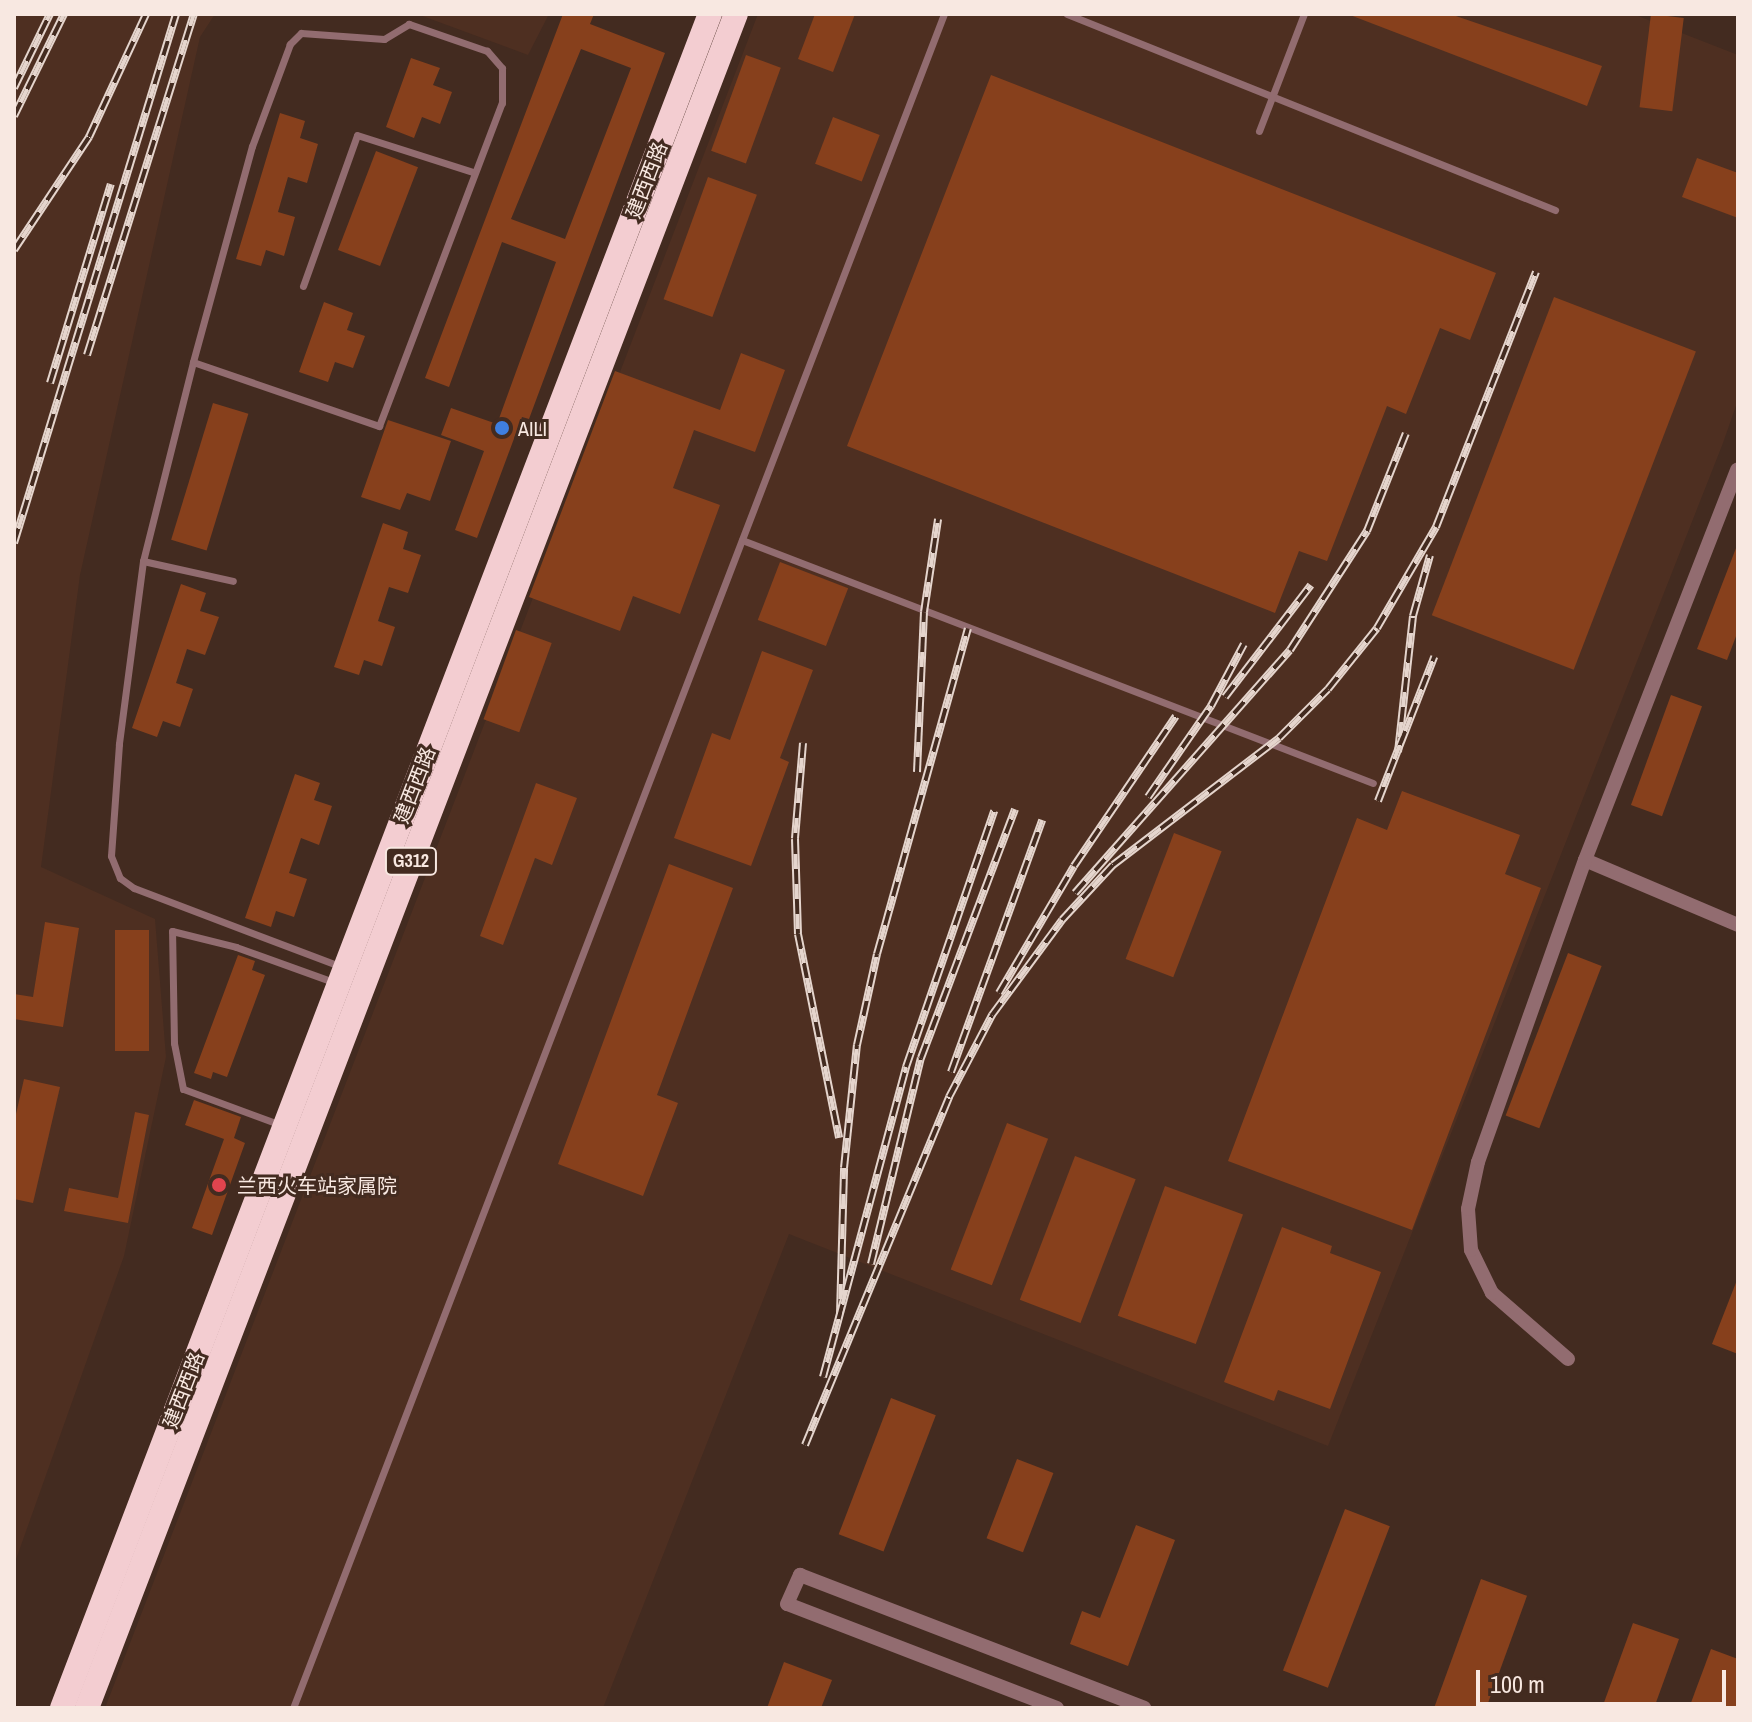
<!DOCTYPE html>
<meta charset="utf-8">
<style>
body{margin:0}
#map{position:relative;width:1752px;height:1722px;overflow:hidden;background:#432b20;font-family:"Archivo Narrow","Noto Sans SC",sans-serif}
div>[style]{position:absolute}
.built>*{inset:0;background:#4e2f21}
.building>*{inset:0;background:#87401c;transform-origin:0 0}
.lane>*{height:7px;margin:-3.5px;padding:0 3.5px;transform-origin:3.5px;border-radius:3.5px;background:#926c70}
.street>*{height:14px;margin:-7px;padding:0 7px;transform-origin:7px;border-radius:7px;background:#926c70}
.highway>*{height:24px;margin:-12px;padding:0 12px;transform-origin:12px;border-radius:12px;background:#f3cdd1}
.rail>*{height:8px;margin-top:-4px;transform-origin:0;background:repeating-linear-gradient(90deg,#432b20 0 15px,#e5d5cd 0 30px);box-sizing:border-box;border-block:2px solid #e5d5cd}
.dots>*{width:22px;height:22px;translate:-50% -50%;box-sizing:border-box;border:4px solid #432b20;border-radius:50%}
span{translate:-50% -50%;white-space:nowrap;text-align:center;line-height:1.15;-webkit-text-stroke:6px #432b20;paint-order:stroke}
.shield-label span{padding:2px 6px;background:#432b20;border:2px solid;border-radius:6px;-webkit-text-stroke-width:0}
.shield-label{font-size:18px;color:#f8e8e1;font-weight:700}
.street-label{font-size:20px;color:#f8e8e1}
.poi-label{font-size:20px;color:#f8e8e1}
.left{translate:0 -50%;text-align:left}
.frame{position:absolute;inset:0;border:16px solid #f8e8e1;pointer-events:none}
.scale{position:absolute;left:1476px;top:1670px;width:250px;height:36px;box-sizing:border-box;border:4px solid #f8e8e1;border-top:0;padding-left:10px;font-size:24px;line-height:28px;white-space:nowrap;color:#f8e8e1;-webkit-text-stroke:6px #432b20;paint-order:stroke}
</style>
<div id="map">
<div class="built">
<div style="clip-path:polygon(14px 14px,215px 14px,200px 37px,80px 575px,41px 867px,155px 919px,166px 1057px,124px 1256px,14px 1565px)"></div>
<div style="clip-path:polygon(417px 14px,549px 14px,528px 55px)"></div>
<div style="clip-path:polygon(758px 14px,1633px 14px,1738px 55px,1738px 400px,1723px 443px,1328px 1446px,789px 1234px,603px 1708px,105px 1708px)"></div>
</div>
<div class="building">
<div style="clip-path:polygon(evenodd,563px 14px,594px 14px,590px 24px,665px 53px,529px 419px,522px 417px,477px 538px,455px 530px,484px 451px,441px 435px,451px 408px,497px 424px,556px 262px,502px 242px,449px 387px,425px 378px,563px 14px,581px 49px,631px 68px,565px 239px,511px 219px,581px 49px)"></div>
<div style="clip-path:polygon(815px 14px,855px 14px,833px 72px,798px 59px)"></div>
<div style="clip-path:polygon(1450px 14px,1602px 66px,1587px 106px,1350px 15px)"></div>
<div style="left:1651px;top:14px;width:33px;height:94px;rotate:7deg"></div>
<div style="left:746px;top:55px;width:37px;height:102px;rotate:20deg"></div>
<div style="clip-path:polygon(411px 58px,440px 68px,433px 85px,452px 92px,440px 124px,422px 117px,414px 138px,386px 127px)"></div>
<div style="clip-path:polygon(991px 75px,1496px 273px,1470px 340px,1440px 328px,1406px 414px,1387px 406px,1327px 561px,1299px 551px,1275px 613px,847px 446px)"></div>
<div style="clip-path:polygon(280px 113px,305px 121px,300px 138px,318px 144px,307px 183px,288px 177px,278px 212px,295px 217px,284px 256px,266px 250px,261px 266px,236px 259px)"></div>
<div style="left:833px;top:117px;width:50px;height:50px;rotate:21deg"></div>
<div style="left:376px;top:151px;width:45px;height:106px;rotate:21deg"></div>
<div style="clip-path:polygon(1697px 158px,1738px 173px,1738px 218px,1682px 197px)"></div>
<div style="left:708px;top:177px;width:52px;height:130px;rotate:20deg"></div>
<div style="left:1554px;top:297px;width:152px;height:341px;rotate:21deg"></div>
<div style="clip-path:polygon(324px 302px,353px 313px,347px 330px,365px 336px,353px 368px,335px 362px,328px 382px,299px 372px)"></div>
<div style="clip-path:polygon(741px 353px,785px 370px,755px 452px,694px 430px,673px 488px,720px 505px,680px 614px,633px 596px,620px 631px,529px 597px,615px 371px,720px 410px)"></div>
<div style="left:213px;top:403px;width:37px;height:143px;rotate:17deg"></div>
<div style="clip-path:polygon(388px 420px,451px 441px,430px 501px,407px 493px,400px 510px,361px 497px)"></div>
<div style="clip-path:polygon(383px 523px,408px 532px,403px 549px,421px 555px,408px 593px,389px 587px,378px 621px,395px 627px,382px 666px,364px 660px,359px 675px,334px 667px)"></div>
<div style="clip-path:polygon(1738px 543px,1738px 631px,1727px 660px,1697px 649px)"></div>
<div style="left:780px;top:562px;width:73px;height:62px;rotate:21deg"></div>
<div style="clip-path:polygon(181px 584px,206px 593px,200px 611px,219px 617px,205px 655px,187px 649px,176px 683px,193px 689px,180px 727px,163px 721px,157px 737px,132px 728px)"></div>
<div style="left:516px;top:630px;width:38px;height:95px;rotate:20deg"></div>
<div style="clip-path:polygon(762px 651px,813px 670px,780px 758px,789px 762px,751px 866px,674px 838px,712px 733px,730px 740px)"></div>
<div style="left:1671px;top:695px;width:33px;height:117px;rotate:20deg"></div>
<div style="clip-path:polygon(295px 774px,320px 783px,314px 800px,332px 806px,319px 845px,301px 838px,289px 873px,307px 879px,294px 917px,276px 911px,271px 927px,245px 918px)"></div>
<div style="clip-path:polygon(536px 783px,577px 798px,552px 865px,535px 858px,503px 945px,480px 936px)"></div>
<div style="clip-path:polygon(1402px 791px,1520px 835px,1505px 874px,1541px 888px,1412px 1230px,1228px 1161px,1357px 818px,1387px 830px)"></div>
<div style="left:1174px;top:833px;width:51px;height:135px;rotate:21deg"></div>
<div style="clip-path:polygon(669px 864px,733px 888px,657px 1095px,678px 1103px,643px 1196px,558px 1164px)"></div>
<div style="clip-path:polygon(45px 922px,79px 928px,63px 1027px,14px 1019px,14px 994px,33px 997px)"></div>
<div style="left:115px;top:930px;width:34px;height:121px"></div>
<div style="left:1568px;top:953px;width:36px;height:174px;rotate:21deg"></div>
<div style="clip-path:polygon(238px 955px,255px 961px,252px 970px,265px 975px,227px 1077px,213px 1072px,211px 1079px,194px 1073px)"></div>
<div style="clip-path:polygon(24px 1079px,60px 1087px,33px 1203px,14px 1199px,14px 1123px)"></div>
<div style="clip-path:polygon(194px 1100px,241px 1117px,234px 1138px,245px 1143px,212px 1235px,192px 1228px,224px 1139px,185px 1125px)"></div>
<div style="clip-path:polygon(135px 1112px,149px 1115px,128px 1223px,64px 1211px,69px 1188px,118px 1198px)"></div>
<div style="left:1007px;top:1123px;width:44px;height:157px;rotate:21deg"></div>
<div style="left:1075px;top:1156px;width:65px;height:154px;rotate:21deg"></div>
<div style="left:1165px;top:1186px;width:83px;height:138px;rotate:20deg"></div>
<div style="clip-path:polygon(1282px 1227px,1332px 1246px,1330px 1253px,1381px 1272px,1330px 1409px,1278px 1390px,1274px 1401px,1224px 1382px)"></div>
<div style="clip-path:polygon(1737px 1280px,1738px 1280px,1738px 1354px,1712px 1344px)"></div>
<div style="left:891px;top:1398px;width:48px;height:146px;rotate:21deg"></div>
<div style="left:1017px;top:1459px;width:39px;height:85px;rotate:21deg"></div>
<div style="left:1345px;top:1509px;width:48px;height:173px;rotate:21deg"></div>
<div style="clip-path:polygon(1136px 1525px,1175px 1540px,1128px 1666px,1070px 1644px,1082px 1611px,1100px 1618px)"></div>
<div style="left:1481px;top:1579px;width:49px;height:137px;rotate:20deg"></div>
<div style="clip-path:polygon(1633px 1623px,1679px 1639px,1654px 1708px,1602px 1708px)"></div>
<div style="clip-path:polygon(1711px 1649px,1738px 1659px,1738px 1708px,1689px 1708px)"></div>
<div style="clip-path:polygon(784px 1662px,832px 1680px,821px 1708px,767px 1708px)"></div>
</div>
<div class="lane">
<div style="left:1067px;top:14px;width:526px;rotate:21.88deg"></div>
<div style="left:1259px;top:131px;width:125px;rotate:-69deg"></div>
<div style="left:303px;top:286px;width:160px;rotate:-70.3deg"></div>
<div style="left:357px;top:135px;width:122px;rotate:17.7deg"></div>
<div style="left:193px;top:362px;width:197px;rotate:19deg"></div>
<div style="left:379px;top:426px;width:346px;rotate:-69.2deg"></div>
<div style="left:502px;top:103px;width:35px;rotate:-90deg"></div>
<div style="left:502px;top:68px;width:23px;rotate:-131deg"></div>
<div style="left:487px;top:51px;width:83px;rotate:-160.9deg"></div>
<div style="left:409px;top:24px;width:29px;rotate:149deg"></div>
<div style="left:384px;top:39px;width:83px;rotate:-175.9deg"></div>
<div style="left:301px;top:33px;width:16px;rotate:135deg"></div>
<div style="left:290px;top:44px;width:109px;rotate:110.4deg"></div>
<div style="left:252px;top:146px;width:224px;rotate:105.3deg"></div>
<div style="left:193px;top:362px;width:205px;rotate:104.1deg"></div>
<div style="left:143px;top:561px;width:185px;rotate:97.5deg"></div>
<div style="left:119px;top:744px;width:112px;rotate:94.1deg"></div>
<div style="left:111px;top:856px;width:24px;rotate:68deg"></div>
<div style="left:120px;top:878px;width:17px;rotate:36deg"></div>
<div style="left:134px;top:888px;width:222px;rotate:20.8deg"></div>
<div style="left:742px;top:540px;width:676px;rotate:21.06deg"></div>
<div style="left:143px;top:561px;width:92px;rotate:12.5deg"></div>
<div style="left:281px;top:1125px;width:104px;rotate:-159.8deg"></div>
<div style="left:183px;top:1089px;width:47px;rotate:-101.1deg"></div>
<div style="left:174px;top:1043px;width:112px;rotate:-91deg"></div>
<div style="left:172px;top:931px;width:66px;rotate:14deg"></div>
<div style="left:236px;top:947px;width:106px;rotate:19.8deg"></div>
<div style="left:293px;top:1708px;width:1815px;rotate:-68.98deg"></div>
</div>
<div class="street">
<div style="left:1585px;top:860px;width:166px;rotate:23deg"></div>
<div style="left:1568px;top:1359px;width:101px;rotate:-139deg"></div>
<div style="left:1492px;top:1293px;width:48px;rotate:-116deg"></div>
<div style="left:1471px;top:1250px;width:41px;rotate:-94.2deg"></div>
<div style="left:1468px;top:1209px;width:48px;rotate:-78deg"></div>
<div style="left:1478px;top:1162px;width:320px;rotate:-70.5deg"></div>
<div style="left:1585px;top:860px;width:419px;rotate:-68.7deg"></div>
<div style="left:1057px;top:1708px;width:289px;rotate:-158.9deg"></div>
<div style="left:787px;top:1604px;width:32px;rotate:-66deg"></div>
<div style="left:800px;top:1575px;width:369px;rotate:21.1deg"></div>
</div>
<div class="highway">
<div style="left:62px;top:1708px;width:1814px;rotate:-69.07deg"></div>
<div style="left:87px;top:1708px;width:1814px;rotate:-69.04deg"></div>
</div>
<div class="rail">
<div style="left:14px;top:88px;width:82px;rotate:-64.1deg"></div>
<div style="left:14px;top:116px;width:114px;rotate:-63.9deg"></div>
<div style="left:14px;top:250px;width:136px;rotate:-56.4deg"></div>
<div style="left:89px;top:137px;width:136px;rotate:-65.1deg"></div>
<div style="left:87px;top:355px;width:357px;rotate:-72.6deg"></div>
<div style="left:50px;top:383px;width:208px;rotate:-73deg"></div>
<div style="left:14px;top:543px;width:553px;rotate:-72.97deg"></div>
<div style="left:1225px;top:697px;width:141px;rotate:-52.5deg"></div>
<div style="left:803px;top:743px;width:96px;rotate:94.8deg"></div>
<div style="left:795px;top:839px;width:95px;rotate:88.2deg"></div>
<div style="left:798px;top:934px;width:208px;rotate:78.6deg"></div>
<div style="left:1398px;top:752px;width:137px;rotate:-83.7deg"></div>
<div style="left:1413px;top:616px;width:63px;rotate:-74.4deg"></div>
<div style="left:917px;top:772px;width:160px;rotate:-87.5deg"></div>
<div style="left:924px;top:612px;width:94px;rotate:-81.4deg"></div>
<div style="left:1148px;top:797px;width:111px;rotate:-55.3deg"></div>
<div style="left:1211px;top:706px;width:70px;rotate:-62deg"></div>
<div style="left:1378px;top:801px;width:155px;rotate:-68.7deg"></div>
<div style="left:1075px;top:893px;width:324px;rotate:-48.5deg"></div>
<div style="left:1290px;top:650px;width:142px;rotate:-57.1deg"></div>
<div style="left:1367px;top:531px;width:105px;rotate:-68.3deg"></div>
<div style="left:999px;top:993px;width:147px;rotate:-59.4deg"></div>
<div style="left:1074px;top:866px;width:181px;rotate:-55.8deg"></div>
<div style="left:951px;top:1072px;width:268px;rotate:-70.1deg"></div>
<div style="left:871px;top:1264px;width:212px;rotate:-76.4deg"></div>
<div style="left:921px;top:1058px;width:266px;rotate:-69.3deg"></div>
<div style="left:840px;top:1314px;width:146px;rotate:-88.4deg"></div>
<div style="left:844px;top:1168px;width:124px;rotate:-84deg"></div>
<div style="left:857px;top:1045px;width:93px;rotate:-77.6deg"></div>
<div style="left:877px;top:954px;width:338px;rotate:-74.4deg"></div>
<div style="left:823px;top:1377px;width:321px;rotate:-75deg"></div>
<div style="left:906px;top:1067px;width:271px;rotate:-71deg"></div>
<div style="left:805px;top:1445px;width:377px;rotate:-67.5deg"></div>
<div style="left:949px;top:1097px;width:93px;rotate:-62.3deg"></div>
<div style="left:992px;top:1015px;width:118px;rotate:-53.6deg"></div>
<div style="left:1062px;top:920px;width:75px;rotate:-47.2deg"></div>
<div style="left:1113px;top:865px;width:209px;rotate:-37.4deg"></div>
<div style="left:1279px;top:738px;width:69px;rotate:-45deg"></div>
<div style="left:1328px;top:689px;width:78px;rotate:-51.2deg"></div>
<div style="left:1377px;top:628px;width:117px;rotate:-59.7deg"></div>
<div style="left:1436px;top:527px;width:274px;rotate:-68.6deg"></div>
</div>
<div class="dots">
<div style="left:502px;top:428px;background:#3f7fe0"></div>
<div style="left:219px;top:1185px;background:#e0444e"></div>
</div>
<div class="shield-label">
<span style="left:411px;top:861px">G312</span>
</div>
<div class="street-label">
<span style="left:646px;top:180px;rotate:-69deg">建西西路</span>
<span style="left:414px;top:785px;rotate:-69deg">建西西路</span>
<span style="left:183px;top:1390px;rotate:-69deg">建西西路</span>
</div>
<div class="poi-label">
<span class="left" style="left:518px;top:428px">AILI</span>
<span class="left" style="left:237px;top:1185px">兰西火车站家属院</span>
</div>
<div class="frame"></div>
<div class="scale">100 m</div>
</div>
